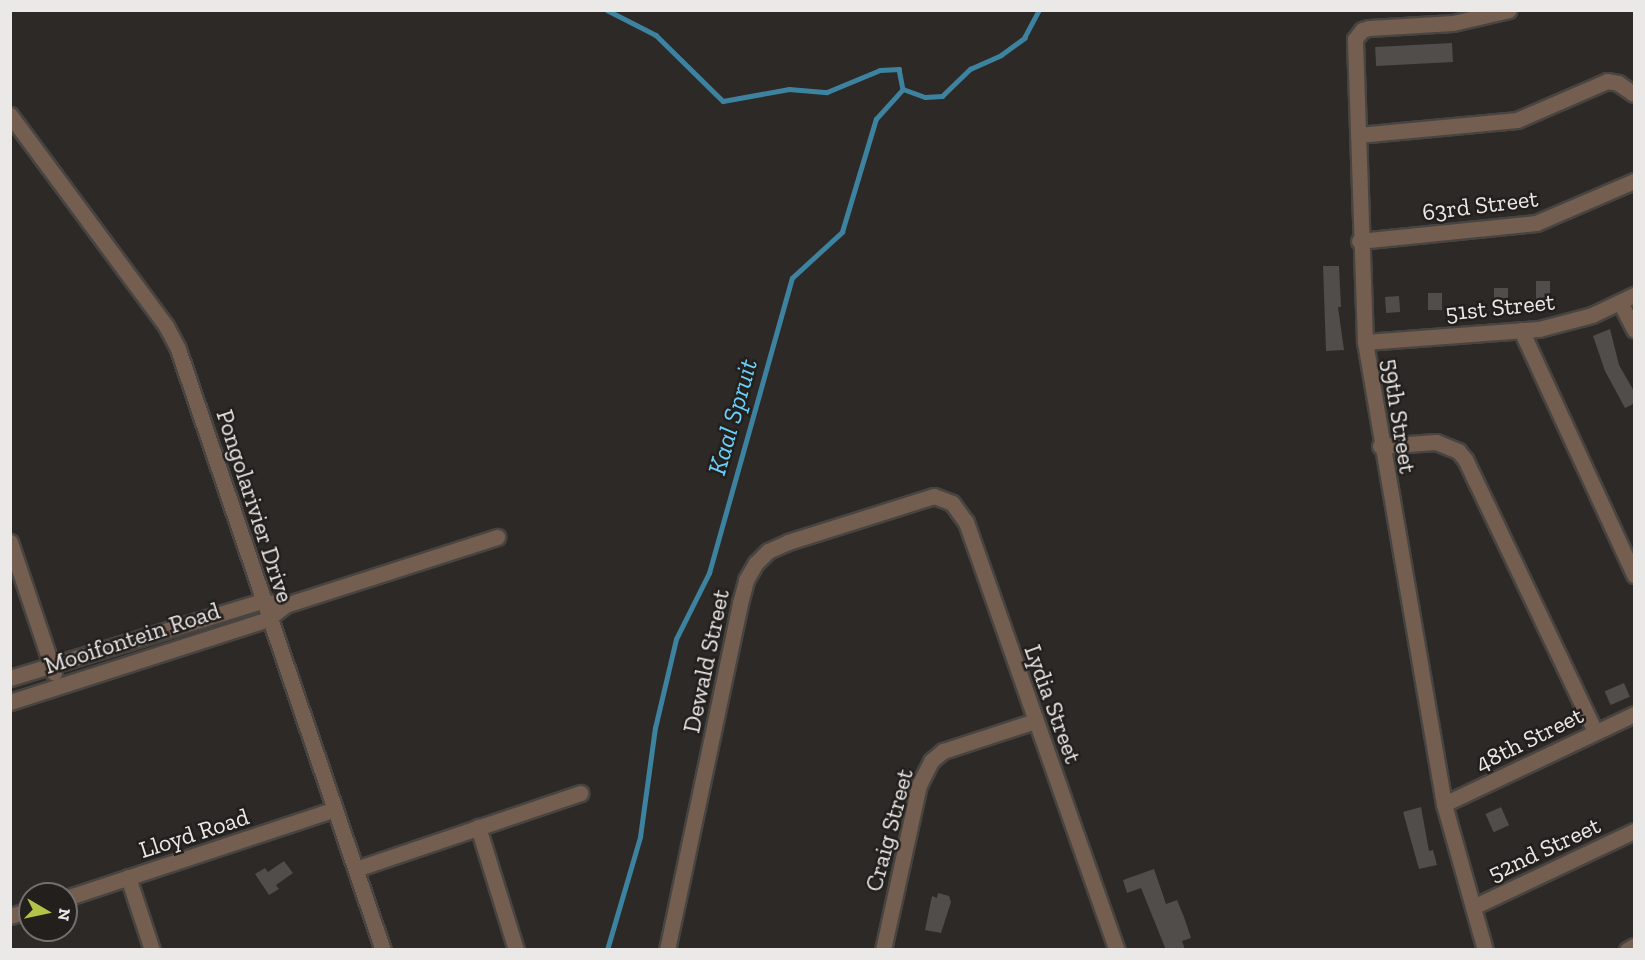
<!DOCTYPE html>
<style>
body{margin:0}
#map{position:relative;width:1645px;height:960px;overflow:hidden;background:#2c2926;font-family:"Zilla Slab",serif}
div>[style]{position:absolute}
.stream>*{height:4.5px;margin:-2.25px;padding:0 2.25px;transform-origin:2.25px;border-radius:2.25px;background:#3d83a0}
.building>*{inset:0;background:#514d4b;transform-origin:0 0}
.roads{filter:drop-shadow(2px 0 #474441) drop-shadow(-2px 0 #474441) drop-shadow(0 2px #474441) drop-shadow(0 -2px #474441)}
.minor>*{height:15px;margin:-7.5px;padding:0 7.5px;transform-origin:7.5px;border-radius:7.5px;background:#745e4f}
span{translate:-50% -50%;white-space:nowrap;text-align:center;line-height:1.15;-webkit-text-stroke:5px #221f1d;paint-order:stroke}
.street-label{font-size:24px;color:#ebe9e7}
.water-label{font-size:26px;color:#6ad1fc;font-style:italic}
.frame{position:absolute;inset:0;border:12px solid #ebe9e7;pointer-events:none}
.north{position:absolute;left:18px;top:882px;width:60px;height:60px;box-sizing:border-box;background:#221f1d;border:2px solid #72706e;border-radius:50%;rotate:99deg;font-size:16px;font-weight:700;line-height:24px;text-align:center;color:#ebe9e7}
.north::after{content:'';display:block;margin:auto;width:21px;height:27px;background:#b4c24a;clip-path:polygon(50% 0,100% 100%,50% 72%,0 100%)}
</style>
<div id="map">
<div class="stream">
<div style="left:607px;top:10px;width:55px;rotate:27deg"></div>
<div style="left:656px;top:35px;width:94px;rotate:44.6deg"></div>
<div style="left:723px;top:101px;width:67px;rotate:-10.3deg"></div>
<div style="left:789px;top:89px;width:38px;rotate:5deg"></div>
<div style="left:827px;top:92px;width:57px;rotate:-22.5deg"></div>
<div style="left:880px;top:70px;width:19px;rotate:-3deg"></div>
<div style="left:899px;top:69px;width:20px;rotate:79deg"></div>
<div style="left:903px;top:89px;width:23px;rotate:20deg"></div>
<div style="left:925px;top:97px;width:17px;rotate:-3deg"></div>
<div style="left:942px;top:96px;width:39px;rotate:-44deg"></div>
<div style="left:970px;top:69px;width:34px;rotate:-24deg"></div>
<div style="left:1001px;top:55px;width:29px;rotate:-36deg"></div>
<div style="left:1024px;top:38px;width:32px;rotate:-62deg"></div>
<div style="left:607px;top:950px;width:118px;rotate:-73.7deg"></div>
<div style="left:640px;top:837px;width:110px;rotate:-82.2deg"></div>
<div style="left:655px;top:728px;width:91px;rotate:-76.7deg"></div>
<div style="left:676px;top:639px;width:74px;rotate:-63.4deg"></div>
<div style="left:709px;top:573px;width:306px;rotate:-74.3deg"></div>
<div style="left:792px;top:278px;width:68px;rotate:-42.6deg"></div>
<div style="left:842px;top:232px;width:118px;rotate:-73.3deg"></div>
<div style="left:876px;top:119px;width:40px;rotate:-48deg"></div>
</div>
<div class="building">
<div style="left:1452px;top:43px;width:19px;height:77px;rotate:87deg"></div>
<div style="clip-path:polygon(1323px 266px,1339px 266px,1341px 307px,1338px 307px,1344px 350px,1326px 351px)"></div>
<div style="left:1536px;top:281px;width:14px;height:20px"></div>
<div style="left:1494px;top:288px;width:14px;height:21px"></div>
<div style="left:1428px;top:293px;width:14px;height:17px"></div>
<div style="left:1399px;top:296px;width:16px;height:14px;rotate:86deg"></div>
<div style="clip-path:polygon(1610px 329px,1619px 365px,1635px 393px,1635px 403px,1625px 408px,1605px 371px,1593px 336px)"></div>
<div style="left:1624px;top:683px;width:15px;height:21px;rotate:67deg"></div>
<div style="clip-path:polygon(1421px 807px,1429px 851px,1433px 850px,1437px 865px,1419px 869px,1403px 812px)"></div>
<div style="left:1501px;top:807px;width:20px;height:17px;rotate:66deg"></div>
<div style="clip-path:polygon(284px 861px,293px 873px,276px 885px,279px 889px,269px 895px,255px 874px,265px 868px,268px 872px)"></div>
<div style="clip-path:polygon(1154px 869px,1166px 904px,1177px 900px,1184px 917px,1191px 938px,1182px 941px,1185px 950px,1166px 950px,1141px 888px,1127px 893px,1123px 880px)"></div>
<div style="clip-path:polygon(938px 893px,949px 896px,951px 902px,941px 933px,925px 930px,932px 896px,937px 898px)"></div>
</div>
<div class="roads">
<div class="minor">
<div style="left:10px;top:115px;width:262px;rotate:53.5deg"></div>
<div style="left:166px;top:326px;width:26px;rotate:62deg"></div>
<div style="left:178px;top:349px;width:635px;rotate:71.17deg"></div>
<div style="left:1358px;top:135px;width:160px;rotate:-5.4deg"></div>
<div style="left:1517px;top:120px;width:98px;rotate:-23.4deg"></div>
<div style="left:1607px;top:81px;width:11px;rotate:10deg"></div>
<div style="left:1618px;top:83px;width:19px;rotate:35deg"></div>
<div style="left:1359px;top:241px;width:178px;rotate:-5.8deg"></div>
<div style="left:1536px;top:223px;width:107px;rotate:-23.2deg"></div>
<div style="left:1620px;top:302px;width:31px;rotate:63deg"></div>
<div style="left:1521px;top:330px;width:270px;rotate:65.2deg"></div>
<div style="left:1365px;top:342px;width:174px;rotate:-4.3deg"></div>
<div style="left:1539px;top:329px;width:55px;rotate:-14.8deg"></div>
<div style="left:1592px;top:315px;width:47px;rotate:-25.5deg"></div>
<div style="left:1380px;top:446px;width:56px;rotate:-4.1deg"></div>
<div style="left:1436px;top:442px;width:24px;rotate:22deg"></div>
<div style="left:1458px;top:451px;width:11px;rotate:49deg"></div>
<div style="left:1465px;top:459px;width:302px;rotate:64.5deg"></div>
<div style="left:10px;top:542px;width:138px;rotate:71.4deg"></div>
<div style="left:10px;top:678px;width:264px;rotate:-17deg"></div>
<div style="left:262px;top:601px;width:10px;rotate:11deg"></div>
<div style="left:10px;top:702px;width:271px;rotate:-17.8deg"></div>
<div style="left:268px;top:619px;width:22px;rotate:-39deg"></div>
<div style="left:285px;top:605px;width:223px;rotate:-17.8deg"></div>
<div style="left:1444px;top:804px;width:210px;rotate:-25.3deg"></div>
<div style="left:478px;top:827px;width:129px;rotate:72.8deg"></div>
<div style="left:356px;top:869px;width:237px;rotate:-18.7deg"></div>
<div style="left:128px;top:877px;width:77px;rotate:71.8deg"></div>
<div style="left:66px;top:898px;width:283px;rotate:-18.3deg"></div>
<div style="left:1473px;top:907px;width:178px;rotate:-25.3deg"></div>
<div style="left:10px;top:916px;width:21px;rotate:-17deg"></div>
<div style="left:667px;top:950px;width:355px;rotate:-78.1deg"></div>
<div style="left:740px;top:603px;width:24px;rotate:-75deg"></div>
<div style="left:746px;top:580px;width:20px;rotate:-60deg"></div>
<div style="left:756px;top:563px;width:17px;rotate:-45deg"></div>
<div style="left:768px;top:551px;width:22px;rotate:-24deg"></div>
<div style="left:788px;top:542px;width:153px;rotate:-17.5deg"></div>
<div style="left:934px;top:496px;width:19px;rotate:21deg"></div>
<div style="left:952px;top:503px;width:24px;rotate:54deg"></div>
<div style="left:966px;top:522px;width:454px;rotate:70.6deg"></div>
<div style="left:883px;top:950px;width:169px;rotate:-77.7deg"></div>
<div style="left:919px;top:785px;width:27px;rotate:-63deg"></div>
<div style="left:931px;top:761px;width:16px;rotate:-40deg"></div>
<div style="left:943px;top:751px;width:97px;rotate:-18.1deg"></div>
<div style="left:1485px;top:950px;width:152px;rotate:-105.7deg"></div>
<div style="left:1444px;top:804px;width:469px;rotate:-99.7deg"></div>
<div style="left:1365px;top:342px;width:303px;rotate:-91.9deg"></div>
<div style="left:1355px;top:39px;width:11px;rotate:-52deg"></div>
<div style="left:1362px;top:30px;width:7px;rotate:-16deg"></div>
<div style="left:1369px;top:28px;width:84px;rotate:-3.4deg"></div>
<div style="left:1453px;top:23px;width:57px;rotate:-13.1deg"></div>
<div style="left:1627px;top:950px;width:8px;rotate:-30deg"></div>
</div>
</div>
<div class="street-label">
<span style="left:1480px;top:205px;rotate:-7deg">63rd Street</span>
<span style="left:1500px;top:307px;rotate:-6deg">51st Street</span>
<span style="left:1399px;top:416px;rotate:81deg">59th Street</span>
<span style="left:255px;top:506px;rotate:72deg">Pongolarivier Drive</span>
<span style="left:132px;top:638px;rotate:-18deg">Mooifontein Road</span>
<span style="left:706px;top:661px;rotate:-78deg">Dewald Street</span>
<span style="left:1053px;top:704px;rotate:70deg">Lydia Street</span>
<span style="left:1529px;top:739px;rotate:-26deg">48th Street</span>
<span style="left:889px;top:830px;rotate:-75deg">Craig Street</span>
<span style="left:194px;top:833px;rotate:-18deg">Lloyd Road</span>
<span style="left:1544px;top:849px;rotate:-25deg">52nd Street</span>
</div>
<div class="water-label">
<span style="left:733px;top:417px;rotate:-74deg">Kaal Spruit</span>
</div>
<div class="frame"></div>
<div class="north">N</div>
</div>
